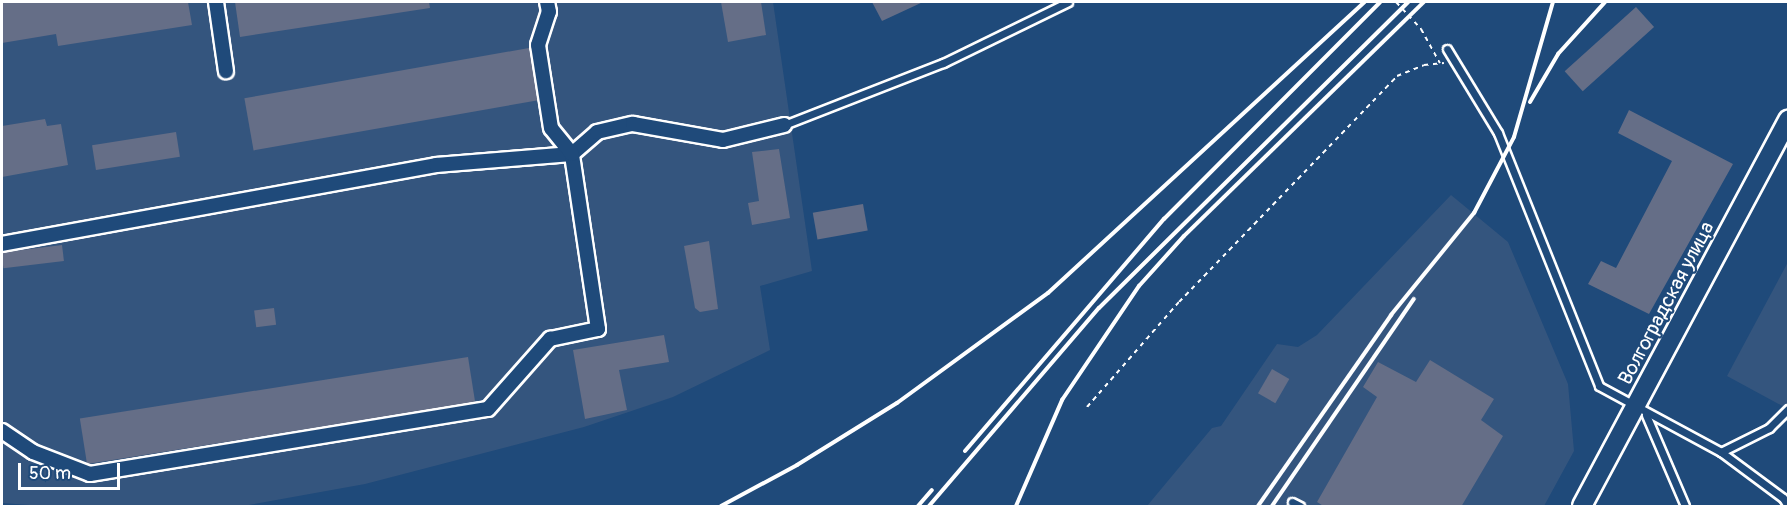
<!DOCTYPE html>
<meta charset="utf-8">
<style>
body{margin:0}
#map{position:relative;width:1790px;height:508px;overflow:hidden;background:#1f4a7a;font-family:Pangolin,sans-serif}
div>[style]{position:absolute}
.built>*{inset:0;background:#34557e}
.building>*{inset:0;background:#656e87;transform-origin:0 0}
.path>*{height:2px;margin-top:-1px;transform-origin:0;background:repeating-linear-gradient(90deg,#fff 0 4.5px,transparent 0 9px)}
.roads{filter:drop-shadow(2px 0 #fff) drop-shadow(-2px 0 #fff) drop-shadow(0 2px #fff) drop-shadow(0 -2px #fff)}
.lane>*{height:7px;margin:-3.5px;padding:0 3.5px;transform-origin:3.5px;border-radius:3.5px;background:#1f4a7a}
.street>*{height:14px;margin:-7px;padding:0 7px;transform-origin:7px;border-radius:7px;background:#1f4a7a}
.secondary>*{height:18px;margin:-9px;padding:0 9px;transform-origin:9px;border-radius:9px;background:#1f4a7a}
.rail>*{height:4px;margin:-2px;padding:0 2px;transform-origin:2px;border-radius:2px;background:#fff}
span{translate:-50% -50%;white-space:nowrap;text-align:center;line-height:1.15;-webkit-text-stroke:4.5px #1f4a7a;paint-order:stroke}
.street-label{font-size:20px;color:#fff}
.frame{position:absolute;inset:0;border:3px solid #fff;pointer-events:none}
.scale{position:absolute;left:18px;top:463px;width:102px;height:27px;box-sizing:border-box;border:3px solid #fff;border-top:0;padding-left:8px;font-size:18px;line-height:21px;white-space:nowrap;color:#fff;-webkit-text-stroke:4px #1f4a7a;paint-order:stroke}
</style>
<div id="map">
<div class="built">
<div style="clip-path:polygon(2px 2px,773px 2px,812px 271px,760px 286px,770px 350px,673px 397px,584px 427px,365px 484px,243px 506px,43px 506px,2px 503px)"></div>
<div style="clip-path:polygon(1451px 195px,1508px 242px,1568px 384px,1574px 451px,1544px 506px,1147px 506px,1212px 428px,1221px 426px,1277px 344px,1298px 347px,1317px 335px)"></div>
<div style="clip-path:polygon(1788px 262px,1788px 409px,1727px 376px)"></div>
</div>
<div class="building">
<div style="clip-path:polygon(2px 2px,188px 2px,192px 25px,58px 46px,56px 34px,2px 43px)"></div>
<div style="clip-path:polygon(235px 2px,429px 2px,430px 8px,240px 37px)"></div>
<div style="clip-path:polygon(721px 2px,761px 2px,766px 35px,728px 42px)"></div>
<div style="clip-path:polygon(872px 2px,923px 2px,882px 21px)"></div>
<div style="left:1636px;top:7px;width:27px;height:96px;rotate:48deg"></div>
<div style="left:529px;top:48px;width:53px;height:289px;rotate:80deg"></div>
<div style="clip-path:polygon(1629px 110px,1733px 164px,1649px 314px,1588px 284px,1601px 261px,1616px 268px,1672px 161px,1618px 133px)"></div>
<div style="clip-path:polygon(45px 119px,47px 126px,61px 124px,68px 165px,2px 177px,2px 126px)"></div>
<div style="left:176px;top:132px;width:25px;height:85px;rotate:81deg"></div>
<div style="clip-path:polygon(779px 149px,790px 218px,752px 225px,748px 203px,759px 201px,752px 152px)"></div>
<div style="left:863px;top:204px;width:27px;height:51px;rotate:80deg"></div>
<div style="clip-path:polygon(709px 241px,718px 309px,700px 312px,695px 308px,684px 246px)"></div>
<div style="left:62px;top:245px;width:16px;height:61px;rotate:83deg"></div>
<div style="left:274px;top:308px;width:17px;height:20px;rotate:83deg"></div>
<div style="clip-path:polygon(664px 335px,669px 362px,619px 370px,627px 410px,585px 419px,573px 350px)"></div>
<div style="left:468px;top:357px;width:46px;height:393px;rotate:81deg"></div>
<div style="clip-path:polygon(1430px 360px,1494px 399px,1481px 420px,1503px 436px,1461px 507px,1325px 507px,1317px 502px,1377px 397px,1363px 387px,1378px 362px,1416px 382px)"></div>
<div style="left:1272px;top:369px;width:20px;height:28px;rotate:30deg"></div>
</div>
<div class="path">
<div style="left:1396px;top:2px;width:37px;rotate:47deg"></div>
<div style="left:1421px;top:29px;width:39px;rotate:61deg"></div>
<div style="left:1087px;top:407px;width:140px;rotate:-48.8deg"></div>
<div style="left:1179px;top:302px;width:314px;rotate:-46deg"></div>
<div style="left:1397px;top:76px;width:29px;rotate:-22deg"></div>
<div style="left:1424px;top:65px;width:20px;rotate:-6deg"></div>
</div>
<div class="roads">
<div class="lane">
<div style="left:1447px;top:49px;width:98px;rotate:58.7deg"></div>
<div style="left:1498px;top:133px;width:272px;rotate:68.2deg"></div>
<div style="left:1599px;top:386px;width:139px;rotate:28.4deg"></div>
<div style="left:1721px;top:452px;width:77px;rotate:36.6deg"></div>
<div style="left:1783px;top:498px;width:9px;rotate:58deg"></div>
<div style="left:784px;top:125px;width:171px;rotate:-21.3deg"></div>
<div style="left:943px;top:63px;width:139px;rotate:-26deg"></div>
<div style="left:1646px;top:415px;width:99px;rotate:66.8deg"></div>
<div style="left:1721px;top:452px;width:54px;rotate:-26.6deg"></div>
<div style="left:1769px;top:428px;width:27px;rotate:-45deg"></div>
<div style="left:1292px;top:502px;width:9px;rotate:27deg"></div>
</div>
<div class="street">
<div style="left:216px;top:2px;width:70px;rotate:81.8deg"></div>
<div style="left:2px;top:244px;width:441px;rotate:-10.3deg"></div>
<div style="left:436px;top:165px;width:136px;rotate:-4.6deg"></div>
<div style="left:572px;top:154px;width:33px;rotate:-41deg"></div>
<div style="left:597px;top:132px;width:37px;rotate:-13deg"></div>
<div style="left:633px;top:124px;width:91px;rotate:10.1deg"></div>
<div style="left:723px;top:140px;width:63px;rotate:-13.8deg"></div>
<div style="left:2px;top:431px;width:37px;rotate:34deg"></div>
<div style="left:33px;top:452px;width:61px;rotate:21.1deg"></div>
<div style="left:90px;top:474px;width:403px;rotate:-9.3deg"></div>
<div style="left:488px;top:409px;width:94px;rotate:-48.5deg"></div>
<div style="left:550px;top:339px;width:49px;rotate:-11.8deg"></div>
<div style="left:598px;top:329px;width:177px;rotate:-98.5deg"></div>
<div style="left:572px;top:154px;width:33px;rotate:-129deg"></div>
<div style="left:551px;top:128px;width:84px;rotate:-98.9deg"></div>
<div style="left:538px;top:45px;width:35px;rotate:-72deg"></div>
<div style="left:549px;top:12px;width:10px;rotate:-101deg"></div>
</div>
<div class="secondary">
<div style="left:1582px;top:506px;width:438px;rotate:-61.9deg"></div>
</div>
</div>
<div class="rail">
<div style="left:1530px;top:102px;width:56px;rotate:-59.7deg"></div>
<div style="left:1558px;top:54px;width:70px;rotate:-47.9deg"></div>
<div style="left:965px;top:451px;width:306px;rotate:-49.4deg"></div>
<div style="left:1164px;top:219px;width:306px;rotate:-45.1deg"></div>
<div style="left:721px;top:506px;width:86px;rotate:-28.3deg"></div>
<div style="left:797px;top:465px;width:118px;rotate:-31.8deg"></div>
<div style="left:897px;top:403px;width:187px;rotate:-36.1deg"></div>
<div style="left:1048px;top:293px;width:430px;rotate:-42.6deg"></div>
<div style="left:918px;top:506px;width:21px;rotate:-49deg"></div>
<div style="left:929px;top:506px;width:261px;rotate:-49.4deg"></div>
<div style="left:1099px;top:308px;width:435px;rotate:-44.7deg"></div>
<div style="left:1016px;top:506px;width:116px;rotate:-66.5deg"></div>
<div style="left:1062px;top:400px;width:138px;rotate:-56deg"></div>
<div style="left:1139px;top:286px;width:67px;rotate:-48deg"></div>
<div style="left:1184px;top:236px;width:335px;rotate:-44.3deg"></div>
<div style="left:1258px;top:506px;width:233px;rotate:-55.1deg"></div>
<div style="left:1391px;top:315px;width:132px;rotate:-50.9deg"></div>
<div style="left:1474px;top:213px;width:86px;rotate:-62.2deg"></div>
<div style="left:1514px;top:137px;width:141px;rotate:-73.9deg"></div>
<div style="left:1272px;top:506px;width:251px;rotate:-55.6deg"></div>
</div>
<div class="street-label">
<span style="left:1666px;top:303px;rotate:-62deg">Волгоградская улица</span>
</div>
<div class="frame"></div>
<div class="scale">50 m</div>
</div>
